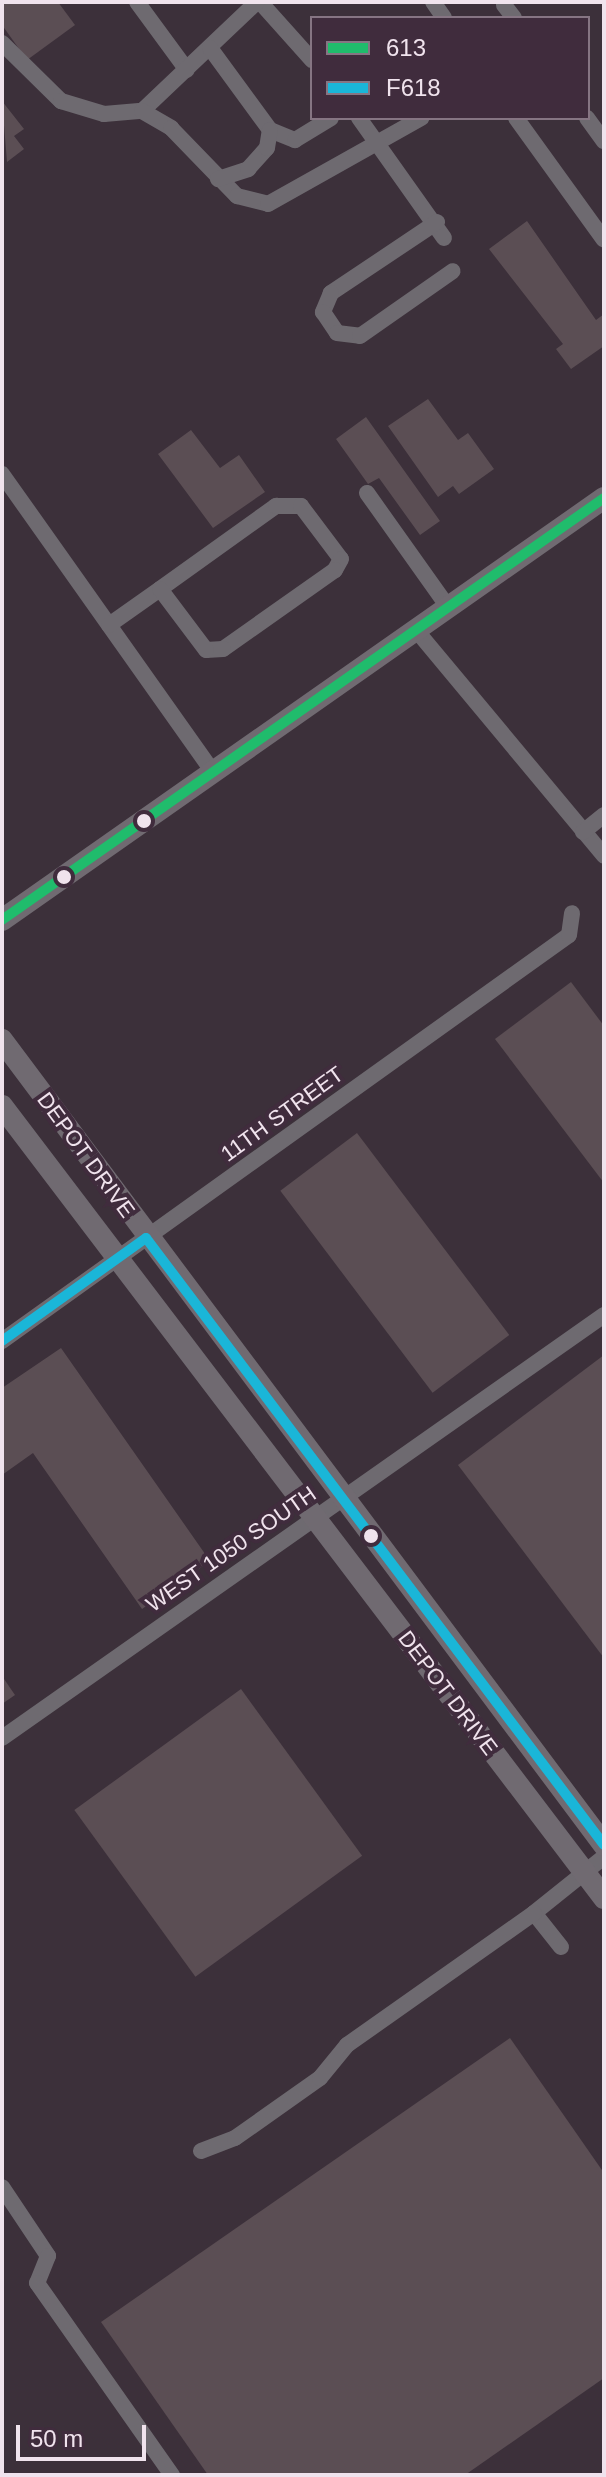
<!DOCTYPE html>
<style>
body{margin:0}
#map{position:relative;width:606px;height:2477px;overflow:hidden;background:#3c303a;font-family:Arial,sans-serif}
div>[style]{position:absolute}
.building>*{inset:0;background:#5b4e54;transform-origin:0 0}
.minor>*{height:16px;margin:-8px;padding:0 8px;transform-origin:8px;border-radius:8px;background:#6e6a70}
.major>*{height:22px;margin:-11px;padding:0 11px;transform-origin:11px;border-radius:11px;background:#706a71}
.bus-1>*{height:10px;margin:-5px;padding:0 5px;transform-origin:5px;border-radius:5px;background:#20bc6c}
.bus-2>*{height:10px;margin:-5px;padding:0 5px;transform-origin:5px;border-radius:5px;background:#1ab6d8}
.dots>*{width:22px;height:22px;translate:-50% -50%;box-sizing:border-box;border:4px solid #402c3d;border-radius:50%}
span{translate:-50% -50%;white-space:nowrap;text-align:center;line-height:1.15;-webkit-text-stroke:8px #402c3d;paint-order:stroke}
.street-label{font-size:22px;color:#f0e3ed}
.frame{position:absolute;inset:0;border:4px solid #f0e3ed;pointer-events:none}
.legend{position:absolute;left:310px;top:16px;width:280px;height:104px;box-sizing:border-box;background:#402c3d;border:2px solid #867583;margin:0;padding:10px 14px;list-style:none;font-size:24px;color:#f0e3ed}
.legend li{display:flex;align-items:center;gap:16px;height:40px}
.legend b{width:40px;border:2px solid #867583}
.scale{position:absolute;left:16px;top:2425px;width:130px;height:36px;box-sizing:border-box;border:4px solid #f0e3ed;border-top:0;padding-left:10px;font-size:24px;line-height:28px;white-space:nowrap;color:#f0e3ed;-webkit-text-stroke:6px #402c3d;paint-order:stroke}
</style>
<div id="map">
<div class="building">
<div style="clip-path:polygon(2px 2px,58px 2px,75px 25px,27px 60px,2px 25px)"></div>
<div style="clip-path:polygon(2px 101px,24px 129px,14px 136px,24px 149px,7px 162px)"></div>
<div style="clip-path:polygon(527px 221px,596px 320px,604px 314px,604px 346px,571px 369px,556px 349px,563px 344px,489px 249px)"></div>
<div style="clip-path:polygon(428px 399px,458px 440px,468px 433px,494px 469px,459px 494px,453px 486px,438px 497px,388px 426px)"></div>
<div style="clip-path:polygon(366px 417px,440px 521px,420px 535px,379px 478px,368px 484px,336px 439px)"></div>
<div style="clip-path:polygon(191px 430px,220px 468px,239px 455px,265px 492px,213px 528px,158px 454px)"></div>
<div style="clip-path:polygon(571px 982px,604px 1026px,604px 1183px,495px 1039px)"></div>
<div style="left:357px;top:1133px;width:253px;height:96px;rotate:53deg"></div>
<div style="clip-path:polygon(61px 1348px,210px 1561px,142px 1609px,33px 1453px,2px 1475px,2px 1388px)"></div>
<div style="clip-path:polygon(604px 1355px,604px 1658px,458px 1465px)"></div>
<div style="clip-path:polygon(2px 1676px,15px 1695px,2px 1704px)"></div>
<div style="left:241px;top:1689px;width:206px;height:206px;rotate:54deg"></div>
<div style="clip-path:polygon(510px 2038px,604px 2173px,604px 2378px,465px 2475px,208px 2475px,101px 2322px)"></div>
</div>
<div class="minor">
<div style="left:137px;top:2px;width:84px;rotate:53.7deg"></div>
<div style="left:260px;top:2px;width:78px;rotate:48.1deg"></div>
<div style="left:433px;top:2px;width:19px;rotate:55deg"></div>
<div style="left:504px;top:5px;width:16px;rotate:52deg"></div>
<div style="left:2px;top:43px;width:83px;rotate:44.5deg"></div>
<div style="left:61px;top:101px;width:45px;rotate:16.8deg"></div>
<div style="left:104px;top:114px;width:38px;rotate:-5deg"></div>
<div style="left:142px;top:111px;width:158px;rotate:-43.5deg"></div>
<div style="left:210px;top:48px;width:102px;rotate:53.8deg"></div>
<div style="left:270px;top:130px;width:27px;rotate:22deg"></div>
<div style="left:295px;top:140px;width:42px;rotate:-31.4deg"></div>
<div style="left:142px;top:111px;width:34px;rotate:30deg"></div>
<div style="left:171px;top:128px;width:95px;rotate:45.9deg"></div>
<div style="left:237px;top:196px;width:32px;rotate:14deg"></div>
<div style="left:268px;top:204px;width:176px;rotate:-29.3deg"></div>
<div style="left:359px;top:118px;width:147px;rotate:54.7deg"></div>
<div style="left:516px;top:118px;width:150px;rotate:54.2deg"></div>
<div style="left:587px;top:118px;width:29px;rotate:54deg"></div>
<div style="left:218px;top:179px;width:32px;rotate:-18deg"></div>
<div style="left:248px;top:169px;width:28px;rotate:-48deg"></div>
<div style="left:267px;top:148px;width:18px;rotate:-81deg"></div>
<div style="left:437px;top:222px;width:128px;rotate:146.2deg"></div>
<div style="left:331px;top:293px;width:21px;rotate:113deg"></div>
<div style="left:323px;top:312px;width:25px;rotate:56deg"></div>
<div style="left:337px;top:333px;width:23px;rotate:7deg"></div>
<div style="left:360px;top:336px;width:113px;rotate:-35deg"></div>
<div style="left:2px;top:474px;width:365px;rotate:54.7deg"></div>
<div style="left:367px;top:493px;width:140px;rotate:54.6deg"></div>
<div style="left:109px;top:625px;width:62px;rotate:-35.2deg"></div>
<div style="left:160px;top:589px;width:143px;rotate:-35.6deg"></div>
<div style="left:276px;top:506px;width:25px"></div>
<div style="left:301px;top:506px;width:66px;rotate:53deg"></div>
<div style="left:341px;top:559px;width:13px;rotate:119deg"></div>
<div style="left:335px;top:570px;width:137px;rotate:144.8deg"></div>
<div style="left:223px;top:649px;width:17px;rotate:177deg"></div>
<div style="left:206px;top:650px;width:76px;rotate:-127deg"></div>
<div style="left:416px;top:630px;width:294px;rotate:50.2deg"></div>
<div style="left:583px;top:832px;width:27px;rotate:-39deg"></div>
<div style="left:2px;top:1341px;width:697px;rotate:-35.6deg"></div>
<div style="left:569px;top:935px;width:22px;rotate:-82deg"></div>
<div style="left:2px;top:1738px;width:736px;rotate:-35.09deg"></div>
<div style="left:561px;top:1947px;width:43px;rotate:-128.5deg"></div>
<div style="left:534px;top:1913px;width:90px;rotate:-38.7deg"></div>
<div style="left:201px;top:2151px;width:36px;rotate:-21deg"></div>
<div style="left:235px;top:2138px;width:104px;rotate:-35.2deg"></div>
<div style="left:320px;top:2078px;width:43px;rotate:-50.7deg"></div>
<div style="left:347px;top:2045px;width:229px;rotate:-35.2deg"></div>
<div style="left:2px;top:2187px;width:83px;rotate:56.3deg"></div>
<div style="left:48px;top:2256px;width:29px;rotate:112deg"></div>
<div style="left:37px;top:2283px;width:235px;rotate:54.9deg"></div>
</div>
<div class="major">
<div style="left:2px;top:920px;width:735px;rotate:-35.03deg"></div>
<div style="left:2px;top:1040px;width:1005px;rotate:53.21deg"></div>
<div style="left:2px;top:1106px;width:995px;rotate:52.76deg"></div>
</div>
<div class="bus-1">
<div style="left:2px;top:920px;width:735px;rotate:-35.03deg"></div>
</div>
<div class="bus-2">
<div style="left:2px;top:1341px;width:177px;rotate:-35.6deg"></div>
<div style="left:146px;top:1238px;width:760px;rotate:52.96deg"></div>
</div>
<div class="dots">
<div style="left:144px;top:821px;background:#f0e3ed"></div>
<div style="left:64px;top:877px;background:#f0e3ed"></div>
<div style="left:371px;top:1536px;background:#f0e3ed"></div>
</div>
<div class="street-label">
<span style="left:282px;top:1114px;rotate:-36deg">11TH STREET</span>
<span style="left:86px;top:1155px;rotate:54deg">DEPOT DRIVE</span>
<span style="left:231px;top:1549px;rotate:-35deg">WEST 1050 SOUTH</span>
<span style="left:448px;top:1693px;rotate:53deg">DEPOT DRIVE</span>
</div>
<div class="frame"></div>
<ul class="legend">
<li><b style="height:10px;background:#20bc6c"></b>613</li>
<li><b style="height:10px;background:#1ab6d8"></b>F618</li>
</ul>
<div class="scale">50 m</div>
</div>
